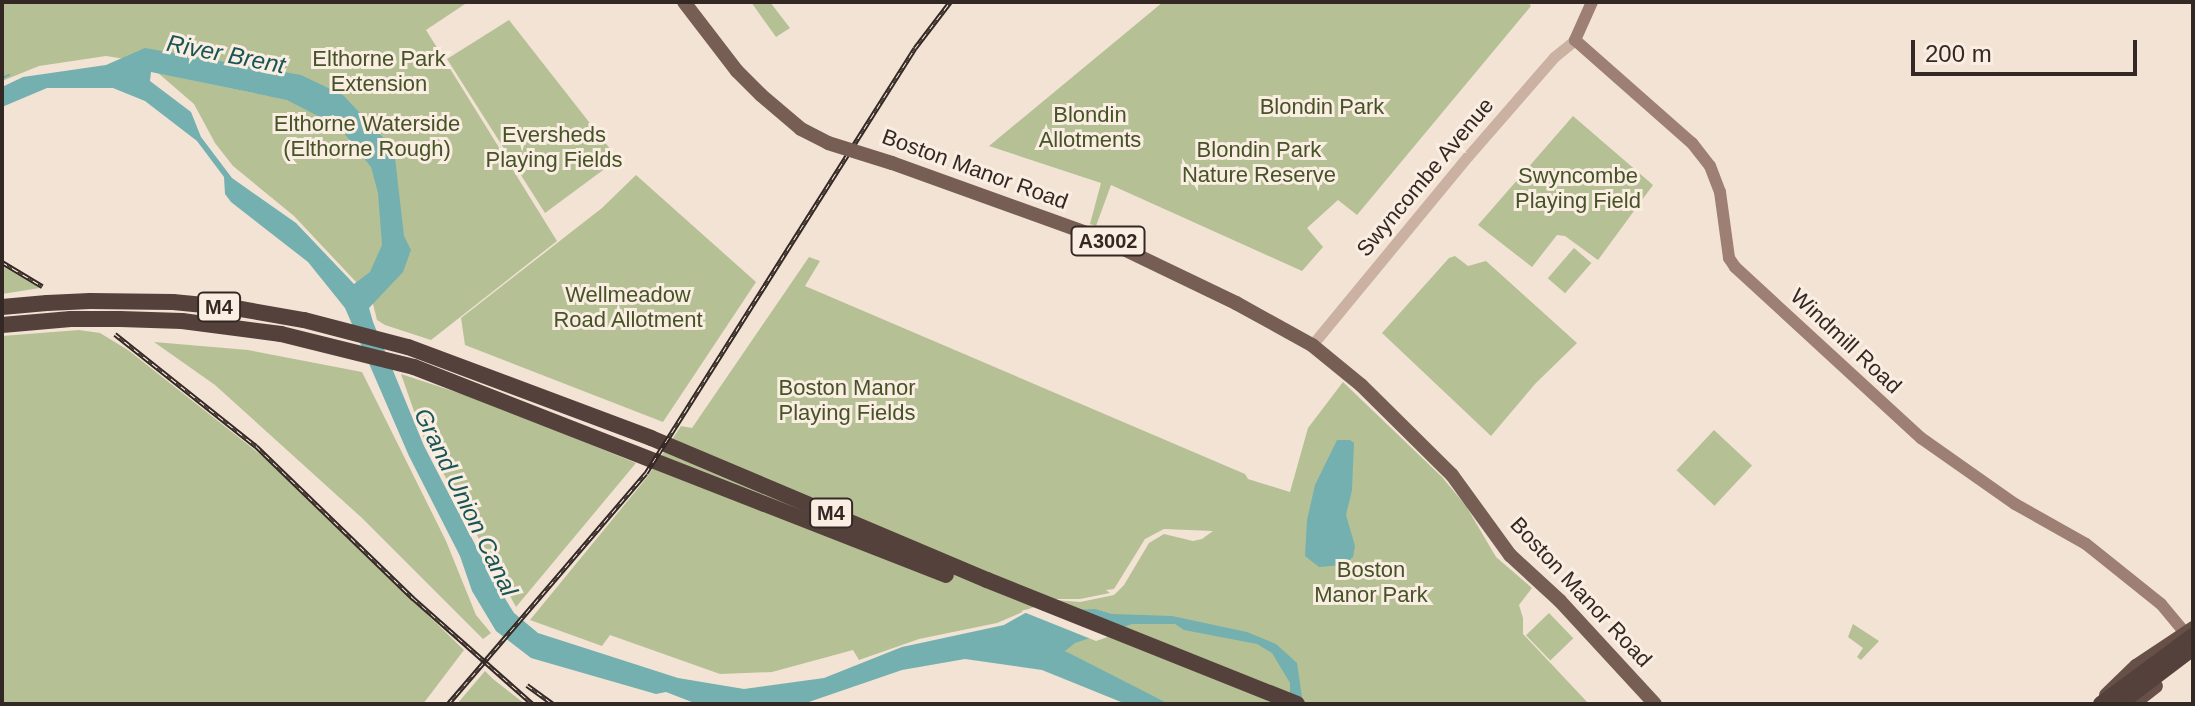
<!DOCTYPE html>
<style>
body{margin:0}
#map{position:relative;width:2195px;height:706px;overflow:hidden;background:#f2e3d5;font-family:Arial,sans-serif}
div>[style]{position:absolute}
.green>*{inset:0;background:#b5c195;transform-origin:0 0}
.water>*{inset:0;background:#73b0af}
.pier>*{inset:0;background:#f2e3d5}
.stream>*{height:2px;margin:-1px;padding:0 1px;transform-origin:1px;border-radius:1px;background:#73b0af}
.tertiary>*{height:11px;margin:-5.5px;padding:0 5.5px;transform-origin:5.5px;border-radius:5.5px;background:#cab1a1}
.secondary>*{height:12px;margin:-6px;padding:0 6px;transform-origin:6px;border-radius:6px;background:#9d8073}
.primary>*{height:14px;margin:-7px;padding:0 7px;transform-origin:7px;border-radius:7px;background:#775e54}
.trunk>*{height:14px;margin:-7px;padding:0 7px;transform-origin:7px;border-radius:7px;background:#665048}
.motorway>*{height:16px;margin:-8px;padding:0 8px;transform-origin:8px;border-radius:8px;background:#55413b}
.rail>*{height:5px;margin-top:-2.5px;transform-origin:0;background:repeating-linear-gradient(90deg,#faede1 0 6px,#342824 0 12px);box-sizing:border-box;border-block:2px solid #342824}
.primary-bridge>*{height:14px;margin:-7px;padding:0 7px;transform-origin:7px;border-radius:7px;background:#775e54}
.motorway-bridge>*{height:16px;margin:-8px;padding:0 8px;transform-origin:8px;border-radius:8px;background:#55413b}
span{translate:-50% -50%;white-space:nowrap;text-align:center;line-height:1.15;-webkit-text-stroke:6px #faede1;paint-order:stroke}
.shield-label span{padding:2px 6px;background:#faede1;border:2px solid;border-radius:6px;-webkit-text-stroke-width:0}
.shield-label{font-size:20px;color:#342824;font-weight:700}
.park-label{font-size:22px;color:#455327}
.street-label{font-size:22px;color:#342824}
.water-label{font-size:24px;color:#185656;font-style:italic}
.frame{position:absolute;inset:0;border:4px solid #342824;pointer-events:none}
.scale{position:absolute;left:1911px;top:40px;width:226px;height:36px;box-sizing:border-box;border:4px solid #342824;border-top:0;padding-left:10px;font-size:24px;line-height:28px;white-space:nowrap;color:#342824;-webkit-text-stroke:6px #faede1;paint-order:stroke}
</style>
<div id="map">
<div class="green">
<div style="clip-path:polygon(2px 2px,468px 2px,426px 30px,557px 241px,431px 340px,385px 325px,377px 320px,373px 304px,359px 281px,357px 283px,294px 216px,233px 166px,215px 143px,194px 104px,158px 73px,268px 96px,274px 82px,106px 56px,39px 66px,2px 81px)"></div>
<div style="clip-path:polygon(751px 2px,770px 2px,790px 28px,776px 37px)"></div>
<div style="clip-path:polygon(1163px 2px,1528px 2px,1531px 6px,1357px 215px,1338px 200px,1307px 228px,1323px 247px,1302px 271px,1111px 185px,1096px 226px,1090px 224px,1101px 183px,989px 146px)"></div>
<div style="clip-path:polygon(509px 20px,618px 159px,545px 213px,447px 59px)"></div>
<div style="clip-path:polygon(1573px 116px,1653px 185px,1598px 260px,1565px 236px,1557px 235px,1532px 267px,1478px 225px)"></div>
<div style="clip-path:polygon(636px 175px,756px 282px,663px 422px,465px 345px,461px 318px,602px 208px)"></div>
<div style="left:1574px;top:248px;width:23px;height:40px;rotate:41deg"></div>
<div style="clip-path:polygon(1455px 256px,1468px 266px,1486px 261px,1577px 343px,1535px 384px,1491px 436px,1382px 333px,1449px 258px)"></div>
<div style="clip-path:polygon(809px 257px,820px 261px,805px 286px,1245px 474px,1248px 479px,1290px 492px,1308px 428px,1343px 382px,1442px 477px,1466px 506px,1496px 557px,1532px 588px,1519px 605px,1523px 618px,1523px 634px,1589px 704px,1169px 704px,1066px 654px,1056px 600px,1080px 602px,1114px 595px,1124px 585px,1149px 543px,1164px 534px,1193px 541px,1202px 539px,1213px 531px,1164px 529px,1145px 539px,1114px 589px,1106px 590px,1110px 593px,1080px 599px,1053px 599px,997px 623px,919px 639px,859px 660px,853px 650px,772px 672px,720px 674px,610px 635px,602px 646px,530px 620px,648px 476px,681px 426px,692px 428px)"></div>
<div style="clip-path:polygon(2px 266px,40px 288px,2px 294px)"></div>
<div style="clip-path:polygon(79px 330px,100px 333px,128px 350px,270px 462px,464px 650px,423px 704px,2px 704px,2px 336px)"></div>
<div style="clip-path:polygon(154px 342px,248px 350px,362px 372px,446px 541px,476px 615px,491px 633px,483px 639px,362px 518px,215px 385px)"></div>
<div style="clip-path:polygon(401px 374px,486px 402px,636px 463px,516px 607px,422px 434px)"></div>
<div style="left:1714px;top:430px;width:52px;height:55px;rotate:43deg"></div>
<div style="left:1549px;top:613px;width:35px;height:32px;rotate:46deg"></div>
<div style="clip-path:polygon(1853px 624px,1879px 641px,1861px 660px,1857px 657px,1863px 648px,1848px 637px)"></div>
<div style="clip-path:polygon(485px 671px,493px 679px,525px 704px,457px 704px)"></div>
</div>
<div class="water">
<div style="clip-path:polygon(evenodd,145px 48px,301px 75px,343px 95px,394px 149px,404px 236px,411px 250px,403px 272px,369px 308px,373px 322px,424px 446px,494px 581px,514px 613px,538px 633px,678px 678px,744px 689px,824px 678px,902px 647px,1004px 625px,1027px 612px,1095px 609px,1112px 614px,1172px 616px,1247px 632px,1276px 644px,1297px 663px,1303px 704px,1290px 704px,1290px 683px,1272px 653px,1257px 644px,1184px 630px,1175px 624px,1132px 624px,1075px 643px,1065px 651px,1169px 704px,1126px 704px,1042px 670px,965px 659px,902px 670px,803px 704px,697px 704px,666px 692px,656px 694px,531px 658px,496px 631px,472px 591px,460px 556px,409px 456px,345px 308px,308px 262px,231px 202px,225px 194px,224px 177px,197px 141px,145px 101px,113px 88px,47px 88px,2px 107px,2px 87px,23px 77px,106px 65px,145px 48px,151px 72px,287px 100px,339px 127px,371px 167px,378px 193px,382px 245px,370px 272px,354px 284px,296px 223px,232px 178px,201px 137px,191px 112px,150px 81px,151px 72px)"></div>
<div style="clip-path:polygon(1337px 440px,1350px 440px,1354px 443px,1352px 490px,1346px 515px,1355px 546px,1353px 557px,1344px 565px,1319px 567px,1305px 556px,1307px 520px,1315px 485px)"></div>
</div>
<div class="pier">
<div style="clip-path:polygon(1044px 605px,1125px 631px,1096px 641px,1021px 611px)"></div>
</div>
<div class="stream">
<div style="left:2px;top:78px;width:8px;rotate:-23deg"></div>
</div>
<div class="tertiary">
<div style="left:1312px;top:345px;width:245px;rotate:-50.5deg"></div>
<div style="left:1468px;top:156px;width:131px;rotate:-49deg"></div>
<div style="left:1554px;top:57px;width:27px;rotate:-39deg"></div>
</div>
<div class="secondary">
<div style="left:1592px;top:2px;width:42px;rotate:114.1deg"></div>
<div style="left:1575px;top:40px;width:156px;rotate:41.4deg"></div>
<div style="left:1692px;top:143px;width:29px;rotate:52deg"></div>
<div style="left:1710px;top:166px;width:28px;rotate:69deg"></div>
<div style="left:1720px;top:192px;width:67px;rotate:82.2deg"></div>
<div style="left:1729px;top:258px;width:11px;rotate:56deg"></div>
<div style="left:1735px;top:267px;width:253px;rotate:42.6deg"></div>
<div style="left:1921px;top:438px;width:115px;rotate:35.1deg"></div>
<div style="left:2015px;top:504px;width:81px;rotate:29.4deg"></div>
<div style="left:2086px;top:544px;width:96px;rotate:38.7deg"></div>
<div style="left:2161px;top:604px;width:47px;rotate:50.2deg"></div>
</div>
<div class="primary">
<div style="left:684px;top:2px;width:87px;rotate:52.5deg"></div>
<div style="left:737px;top:71px;width:34px;rotate:45deg"></div>
<div style="left:761px;top:95px;width:52px;rotate:40.4deg"></div>
<div style="left:801px;top:129px;width:30px;rotate:27deg"></div>
<div style="left:892px;top:163px;width:224px;rotate:19.8deg"></div>
<div style="left:1103px;top:239px;width:148px;rotate:25.7deg"></div>
<div style="left:1236px;top:303px;width:87px;rotate:28.9deg"></div>
<div style="left:1312px;top:345px;width:63px;rotate:39.2deg"></div>
<div style="left:1361px;top:385px;width:128px;rotate:44.7deg"></div>
<div style="left:1452px;top:475px;width:99px;rotate:54.1deg"></div>
<div style="left:1510px;top:555px;width:68px;rotate:42.6deg"></div>
<div style="left:1560px;top:601px;width:140px;rotate:47.3deg"></div>
</div>
<div class="trunk">
<div style="left:2106px;top:695px;width:42px;rotate:-44deg"></div>
<div style="left:2136px;top:666px;width:69px;rotate:-33.7deg"></div>
<div style="left:2133px;top:704px;width:29px;rotate:-38deg"></div>
</div>
<div class="motorway">
<div style="left:90px;top:301px;width:83px;rotate:0.7deg"></div>
<div style="left:173px;top:302px;width:62px;rotate:5.5deg"></div>
<div style="left:235px;top:308px;width:70px;rotate:9.9deg"></div>
<div style="left:304px;top:320px;width:107px;rotate:14.6deg"></div>
<div style="left:408px;top:347px;width:259px;rotate:20.5deg"></div>
<div style="left:651px;top:438px;width:365px;rotate:22.9deg"></div>
<div style="left:987px;top:580px;width:334px;rotate:21.8deg"></div>
<div style="left:2px;top:307px;width:45px;rotate:-5.1deg"></div>
<div style="left:120px;top:319px;width:62px;rotate:1.8deg"></div>
<div style="left:182px;top:321px;width:100px;rotate:7.5deg"></div>
<div style="left:281px;top:334px;width:137px;rotate:13.9deg"></div>
<div style="left:414px;top:367px;width:571px;rotate:21.35deg"></div>
<div style="left:2px;top:325px;width:69px;rotate:-5deg"></div>
<div style="left:2119px;top:704px;width:93px;rotate:-37.1deg"></div>
</div>
<div class="rail">
<div style="left:2px;top:262px;width:47px;rotate:31deg"></div>
<div style="left:115px;top:334px;width:180px;rotate:38.5deg"></div>
<div style="left:256px;top:446px;width:219px;rotate:44.1deg"></div>
<div style="left:413px;top:598px;width:160px;rotate:41.5deg"></div>
<div style="left:527px;top:685px;width:32px;rotate:36deg"></div>
<div style="left:448px;top:704px;width:304px;rotate:-49.4deg"></div>
<div style="left:646px;top:473px;width:503px;rotate:-57.67deg"></div>
<div style="left:915px;top:48px;width:58px;rotate:-52.7deg"></div>
</div>
<div class="primary-bridge">
<div style="left:828px;top:143px;width:67px;rotate:17.4deg"></div>
</div>
<div class="motorway-bridge">
<div style="left:47px;top:303px;width:43px;rotate:-2.7deg"></div>
<div style="left:71px;top:319px;width:49px"></div>
<div style="left:2101px;top:704px;width:114px;rotate:-36.5deg"></div>
</div>
<div class="shield-label">
<span style="left:1108px;top:241px">A3002</span>
<span style="left:219px;top:307px">M4</span>
<span style="left:831px;top:513px">M4</span>
</div>
<div class="park-label">
<span style="left:379px;top:71px">Elthorne Park<br>Extension</span>
<span style="left:1322px;top:107px">Blondin Park</span>
<span style="left:1090px;top:127px">Blondin<br>Allotments</span>
<span style="left:367px;top:136px">Elthorne Waterside<br>(Elthorne Rough)</span>
<span style="left:554px;top:147px">Eversheds<br>Playing Fields</span>
<span style="left:1259px;top:162px">Blondin Park<br>Nature Reserve</span>
<span style="left:1578px;top:188px">Swyncombe<br>Playing Field</span>
<span style="left:628px;top:307px">Wellmeadow<br>Road Allotment</span>
<span style="left:847px;top:400px">Boston Manor<br>Playing Fields</span>
<span style="left:1371px;top:582px">Boston<br>Manor Park</span>
</div>
<div class="street-label">
<span style="left:975px;top:169px;rotate:20deg">Boston Manor Road</span>
<span style="left:1425px;top:177px;rotate:-50deg">Swyncombe Avenue</span>
<span style="left:1846px;top:341px;rotate:43deg">Windmill Road</span>
<span style="left:1581px;top:592px;rotate:47deg">Boston Manor Road</span>
</div>
<div class="water-label">
<span style="left:226px;top:54px;rotate:11deg">River Brent</span>
<span style="left:466px;top:502px;rotate:64deg">Grand Union Canal</span>
</div>
<div class="frame"></div>
<div class="scale">200 m</div>
</div>
